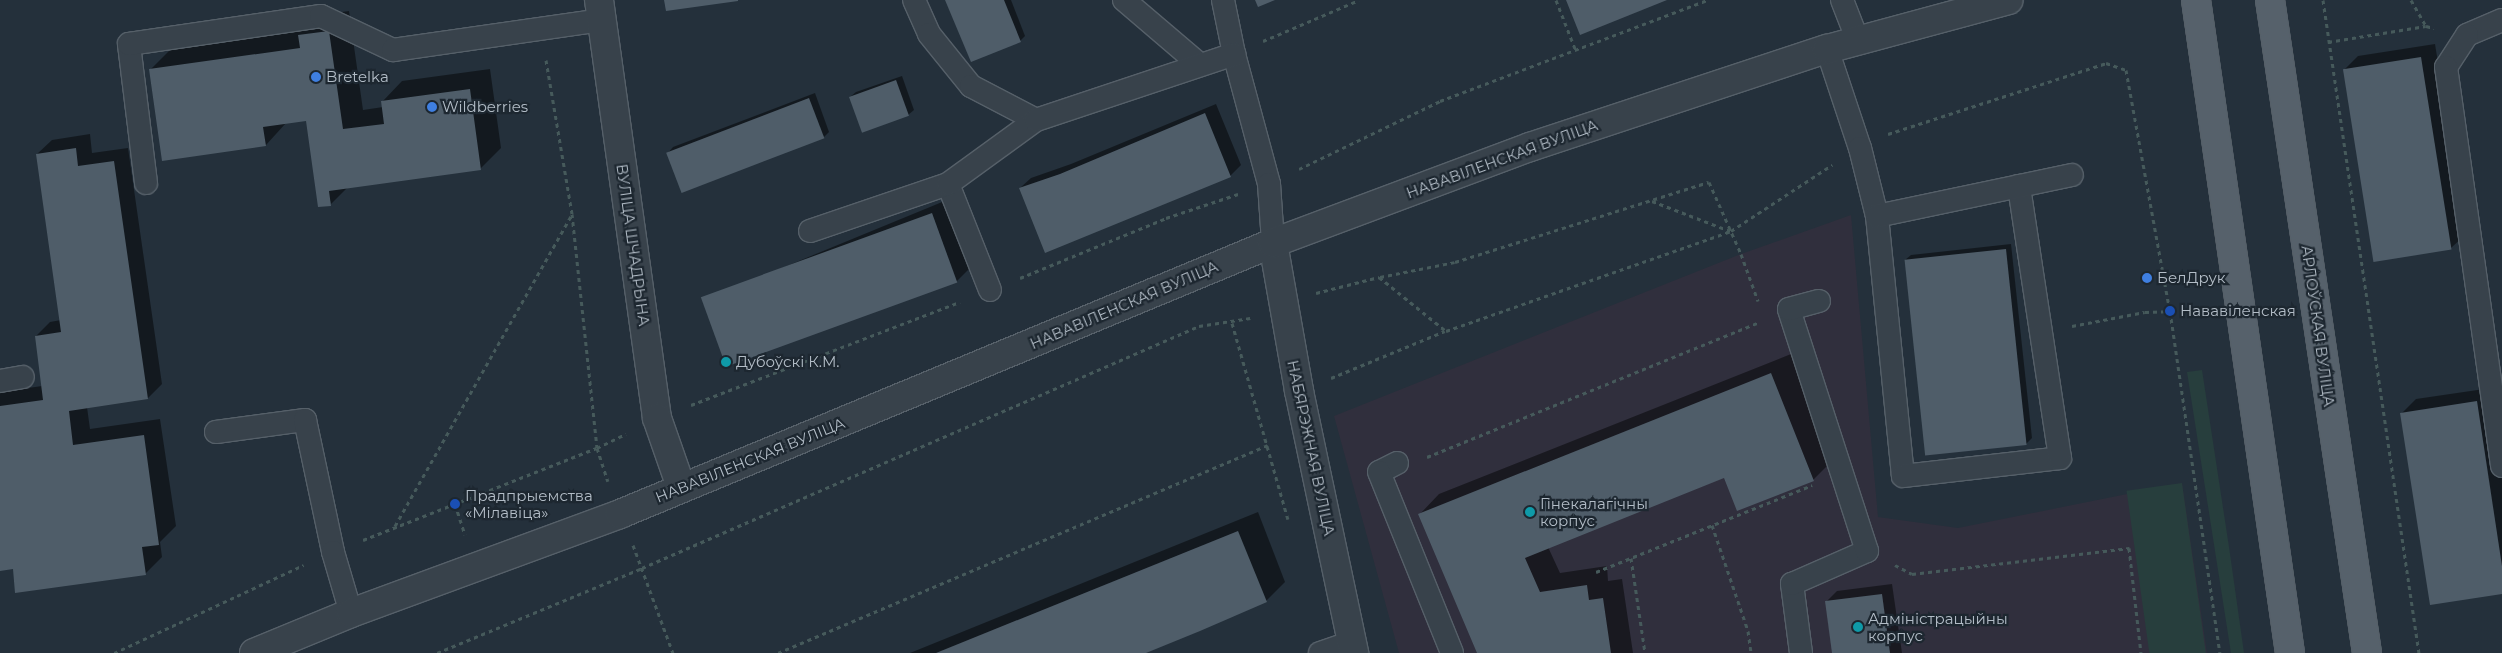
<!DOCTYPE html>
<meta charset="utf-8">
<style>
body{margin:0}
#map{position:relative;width:2502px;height:653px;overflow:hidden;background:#24303b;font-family:Montserrat,sans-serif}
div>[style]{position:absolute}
.medical>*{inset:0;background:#302f3d}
.green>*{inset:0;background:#273e3d;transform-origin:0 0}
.shadow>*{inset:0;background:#0007}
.building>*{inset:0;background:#4f5d69;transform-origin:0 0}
.path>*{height:3px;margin-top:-1.5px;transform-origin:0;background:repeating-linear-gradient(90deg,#465a5b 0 4px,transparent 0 8px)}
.roads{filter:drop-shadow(1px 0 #566069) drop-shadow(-1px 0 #566069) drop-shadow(0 1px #566069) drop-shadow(0 -1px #566069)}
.service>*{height:22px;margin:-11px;padding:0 11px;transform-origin:11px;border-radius:11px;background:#38424b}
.minor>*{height:28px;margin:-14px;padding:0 14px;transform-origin:14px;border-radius:14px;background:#38424b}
.tertiary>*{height:28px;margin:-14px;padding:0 14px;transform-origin:14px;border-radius:14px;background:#38424b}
.primary>*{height:28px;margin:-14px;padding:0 14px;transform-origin:14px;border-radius:14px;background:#56616b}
.dots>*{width:14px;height:14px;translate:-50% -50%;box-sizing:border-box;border:2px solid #1d2730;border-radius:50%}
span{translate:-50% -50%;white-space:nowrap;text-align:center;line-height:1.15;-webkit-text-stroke:4.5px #1d2730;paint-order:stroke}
.poi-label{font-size:15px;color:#b3bdc7}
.left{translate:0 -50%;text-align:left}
.street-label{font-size:15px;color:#b3bdc7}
</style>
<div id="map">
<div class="medical">
<div style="clip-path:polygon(1851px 215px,1878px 517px,1958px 528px,2182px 483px,2207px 653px,1399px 653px,1334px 416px,1741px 254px)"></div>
</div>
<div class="green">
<div style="clip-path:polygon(2202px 370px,2229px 547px,2244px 653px,2231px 653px,2187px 372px)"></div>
<div style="left:2182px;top:483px;width:172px;height:56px;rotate:82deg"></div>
</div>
<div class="shadow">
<div style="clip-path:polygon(947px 0,1011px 0,1025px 36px,1020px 41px)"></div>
<div style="clip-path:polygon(349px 11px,363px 110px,383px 107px,382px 102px,402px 81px,490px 69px,501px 148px,480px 169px,348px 187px,331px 204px,307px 120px,286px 123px,266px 145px,151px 69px,171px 49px,305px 30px,320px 15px)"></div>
<div style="clip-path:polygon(2435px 44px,2466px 234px,2451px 248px,2344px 70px,2358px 56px)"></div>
<div style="clip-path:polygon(902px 76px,914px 110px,908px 115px,850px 97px,856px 92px)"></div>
<div style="clip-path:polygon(815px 93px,829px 132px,824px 137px,682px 191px,668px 153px,673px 147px)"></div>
<div style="clip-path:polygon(1216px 104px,1241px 165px,1230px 176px,1020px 188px,1031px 178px,1071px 164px)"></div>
<div style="clip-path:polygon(90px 134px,92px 153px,128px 148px,162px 384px,148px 398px,87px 407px,90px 429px,160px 419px,176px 526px,160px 542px,162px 557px,145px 574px,14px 568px,0 570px,0 392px,42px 386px,36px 336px,50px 322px,61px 320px,37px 154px,52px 140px)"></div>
<div style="clip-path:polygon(947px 200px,971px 267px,956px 282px,706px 307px,721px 293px)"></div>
<div style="clip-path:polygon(2011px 244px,2032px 438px,2026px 444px,1905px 260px,1911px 255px)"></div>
<div style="clip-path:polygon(1791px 354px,1833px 460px,1813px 480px,1725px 477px,1548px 547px,1560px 573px,1607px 566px,1608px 581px,1622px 579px,1633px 653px,1479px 653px,1420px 514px,1439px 494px)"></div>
<div style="clip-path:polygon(2491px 388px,2502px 461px,2502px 593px,2402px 413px,2416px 399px)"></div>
<div style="clip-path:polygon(1258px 512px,1285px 582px,1266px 601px,1142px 653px,910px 653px)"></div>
<div style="clip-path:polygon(1892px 584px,1902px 653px,1833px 653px,1826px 602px,1837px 591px)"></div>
</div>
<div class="building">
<div style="clip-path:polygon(664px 0,738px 0,738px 1px,666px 11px)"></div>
<div style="clip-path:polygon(945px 0,1004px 0,1021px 42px,971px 62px)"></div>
<div style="clip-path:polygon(1255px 0,1275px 0,1258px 7px)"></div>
<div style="clip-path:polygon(1566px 0,1667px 0,1580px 35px)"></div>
<div style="clip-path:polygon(329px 31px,343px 129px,384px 124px,381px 101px,470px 89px,481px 170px,329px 191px,331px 206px,318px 207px,306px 121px,263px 127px,266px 146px,162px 161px,149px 69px,300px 48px,298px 35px)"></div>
<div style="left:2421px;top:57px;width:195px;height:79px;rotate:81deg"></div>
<div style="left:896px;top:80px;width:38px;height:50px;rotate:70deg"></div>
<div style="left:809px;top:98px;width:43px;height:153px;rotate:69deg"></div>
<div style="clip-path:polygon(1205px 113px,1231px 177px,1045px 253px,1019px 188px,1060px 174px)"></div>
<div style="clip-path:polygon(76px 148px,78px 166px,114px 161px,148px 399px,69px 411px,73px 445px,144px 435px,159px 545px,142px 547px,146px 575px,15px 593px,13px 569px,0 571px,0 406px,43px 400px,35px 336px,61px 332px,36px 154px)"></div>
<div style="left:932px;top:213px;width:74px;height:246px;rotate:70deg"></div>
<div style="left:2006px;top:249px;width:197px;height:102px;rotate:84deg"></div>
<div style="clip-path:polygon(1771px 373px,1814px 481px,1737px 511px,1724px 478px,1525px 558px,1540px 592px,1587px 585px,1589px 600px,1603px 598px,1611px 653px,1477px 653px,1418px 514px)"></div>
<div style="clip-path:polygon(2477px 401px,2502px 566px,2502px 594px,2430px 605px,2400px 413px)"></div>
<div style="clip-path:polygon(1238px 531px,1267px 602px,1200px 631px,1146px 653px,936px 653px)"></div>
<div style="clip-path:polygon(1882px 594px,1890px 653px,1832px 653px,1825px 601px)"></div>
</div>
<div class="path">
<div style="left:1556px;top:0;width:55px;rotate:68.6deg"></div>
<div style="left:2323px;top:0;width:660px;rotate:81.64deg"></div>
<div style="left:2411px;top:0;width:30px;rotate:60deg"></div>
<div style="left:1263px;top:41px;width:104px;rotate:-23.1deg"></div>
<div style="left:2328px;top:42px;width:99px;rotate:-9.3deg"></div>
<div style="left:2426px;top:26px;width:8px;rotate:14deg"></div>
<div style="left:546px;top:60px;width:156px;rotate:80.4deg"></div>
<div style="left:572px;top:214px;width:235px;rotate:83.9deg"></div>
<div style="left:597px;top:448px;width:35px;rotate:72deg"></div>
<div style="left:1888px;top:134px;width:229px;rotate:-18deg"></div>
<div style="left:2106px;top:63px;width:21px;rotate:19deg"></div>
<div style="left:2126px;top:70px;width:245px;rotate:79.7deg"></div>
<div style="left:2170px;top:311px;width:346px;rotate:81.7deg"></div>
<div style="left:1299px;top:169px;width:157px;rotate:-25.7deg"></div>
<div style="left:1440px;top:101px;width:285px;rotate:-20.7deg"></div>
<div style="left:1652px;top:201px;width:84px;rotate:21deg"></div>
<div style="left:1380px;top:277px;width:76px;rotate:-11.3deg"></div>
<div style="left:1455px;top:262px;width:266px;rotate:-17.5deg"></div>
<div style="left:1709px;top:182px;width:79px;rotate:66deg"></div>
<div style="left:1741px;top:254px;width:50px;rotate:70.1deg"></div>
<div style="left:1020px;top:278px;width:158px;rotate:-22.3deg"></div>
<div style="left:1166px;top:218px;width:76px;rotate:-18.4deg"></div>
<div style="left:1316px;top:293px;width:65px;rotate:-14.3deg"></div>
<div style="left:1379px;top:277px;width:86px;rotate:38.9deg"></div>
<div style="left:1446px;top:331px;width:302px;rotate:-19.3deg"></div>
<div style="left:1731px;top:231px;width:121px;rotate:-33.2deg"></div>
<div style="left:1232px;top:323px;width:204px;rotate:74.1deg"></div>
<div style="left:2072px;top:326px;width:74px;rotate:-10.9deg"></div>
<div style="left:2145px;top:312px;width:25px;rotate:-2deg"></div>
<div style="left:1331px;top:378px;width:123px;rotate:-22.4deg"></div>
<div style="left:691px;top:405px;width:288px;rotate:-21deg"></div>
<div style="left:1427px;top:457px;width:358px;rotate:-22.1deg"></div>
<div style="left:455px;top:504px;width:32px;rotate:72deg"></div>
<div style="left:1712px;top:525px;width:112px;rotate:71.2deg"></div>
<div style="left:1748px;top:631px;width:22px;rotate:82deg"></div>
<div style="left:395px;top:526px;width:359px;rotate:-60.4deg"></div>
<div style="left:363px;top:540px;width:251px;rotate:-21.5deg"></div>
<div style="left:597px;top:448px;width:32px;rotate:-26deg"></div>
<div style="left:633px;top:545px;width:115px;rotate:69.7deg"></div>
<div style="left:1631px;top:558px;width:96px;rotate:81.6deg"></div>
<div style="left:1895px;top:565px;width:19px;rotate:28deg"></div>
<div style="left:1912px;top:574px;width:219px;rotate:-6.8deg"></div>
<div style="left:2129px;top:548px;width:106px;rotate:83.5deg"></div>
<div style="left:1596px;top:572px;width:233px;rotate:-21.9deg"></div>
<div style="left:114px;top:653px;width:209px;rotate:-24.9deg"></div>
<div style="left:437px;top:653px;width:222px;rotate:-22.5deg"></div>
<div style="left:642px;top:568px;width:607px;rotate:-23.48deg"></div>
<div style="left:1199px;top:326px;width:52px;rotate:-8.9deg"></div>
<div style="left:778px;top:653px;width:532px;rotate:-23deg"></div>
</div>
<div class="roads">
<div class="service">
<div style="left:914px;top:0;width:37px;rotate:66deg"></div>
<div style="left:929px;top:34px;width:67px;rotate:51.1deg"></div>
<div style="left:971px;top:86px;width:73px;rotate:27.6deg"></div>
<div style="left:1124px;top:0;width:100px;rotate:40.5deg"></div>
<div style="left:1223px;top:0;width:55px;rotate:78.5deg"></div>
<div style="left:1234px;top:54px;width:135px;rotate:74.9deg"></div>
<div style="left:1269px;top:184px;width:59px;rotate:86.1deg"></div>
<div style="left:1842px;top:0;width:44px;rotate:68.7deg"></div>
<div style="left:2502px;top:20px;width:38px;rotate:157deg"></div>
<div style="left:2467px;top:35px;width:38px;rotate:123deg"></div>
<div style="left:2446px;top:67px;width:403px;rotate:82deg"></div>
<div style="left:1827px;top:49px;width:104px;rotate:71.6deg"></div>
<div style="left:1860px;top:148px;width:70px;rotate:76deg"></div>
<div style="left:1877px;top:216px;width:261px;rotate:84.3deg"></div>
<div style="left:1903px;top:476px;width:158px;rotate:-6.5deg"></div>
<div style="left:2060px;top:458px;width:275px;rotate:-98.6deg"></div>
<div style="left:146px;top:183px;width:140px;rotate:-97deg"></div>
<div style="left:129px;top:44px;width:194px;rotate:-8.3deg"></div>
<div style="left:321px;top:16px;width:80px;rotate:25.3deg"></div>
<div style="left:393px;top:50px;width:210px;rotate:-8.2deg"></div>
<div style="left:948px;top:184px;width:114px;rotate:68.4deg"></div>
<div style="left:1877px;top:216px;width:199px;rotate:-11.9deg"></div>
<div style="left:810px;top:231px;width:146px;rotate:-18.8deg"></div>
<div style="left:948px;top:184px;width:109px;rotate:-36deg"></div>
<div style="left:1036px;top:120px;width:209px;rotate:-18.4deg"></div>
<div style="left:0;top:381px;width:23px;rotate:-10deg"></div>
<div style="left:216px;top:432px;width:90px;rotate:-7.7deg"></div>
<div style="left:305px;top:420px;width:135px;rotate:78deg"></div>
<div style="left:333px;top:552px;width:64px;rotate:73.6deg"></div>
<div style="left:1397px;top:463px;width:20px;rotate:153deg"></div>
<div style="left:1379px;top:472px;width:195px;rotate:68deg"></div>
<div style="left:1320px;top:653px;width:34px;rotate:-19deg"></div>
<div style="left:1801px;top:653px;width:70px;rotate:-97.4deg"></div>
<div style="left:1792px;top:584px;width:82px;rotate:-23.7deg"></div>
<div style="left:1867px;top:551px;width:254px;rotate:-107.9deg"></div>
<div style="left:1789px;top:309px;width:31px;rotate:-15deg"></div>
</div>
<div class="minor">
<div style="left:599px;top:0;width:422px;rotate:82.1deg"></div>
<div style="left:657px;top:418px;width:73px;rotate:70.8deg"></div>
<div style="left:1273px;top:243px;width:150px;rotate:80deg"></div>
<div style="left:1299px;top:391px;width:268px;rotate:78.1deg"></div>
</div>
<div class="tertiary">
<div style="left:254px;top:653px;width:105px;rotate:-22.4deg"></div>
<div style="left:351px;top:613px;width:287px;rotate:-20.2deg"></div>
<div style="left:620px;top:514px;width:707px;rotate:-22.54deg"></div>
<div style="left:1273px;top:243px;width:274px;rotate:-20.5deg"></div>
<div style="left:1530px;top:147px;width:313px;rotate:-18.3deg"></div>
<div style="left:1827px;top:49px;width:188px;rotate:-15.1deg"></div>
</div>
<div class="primary">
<div style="left:2196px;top:0;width:660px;rotate:81.81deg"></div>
<div style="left:2270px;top:0;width:660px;rotate:81.55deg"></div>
</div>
</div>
<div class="dots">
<div style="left:316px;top:77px;background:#3f7fe0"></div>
<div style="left:432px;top:107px;background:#3f7fe0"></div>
<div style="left:2147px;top:278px;background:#3f7fe0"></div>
<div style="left:2170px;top:311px;background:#1a4fb4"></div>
<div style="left:726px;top:362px;background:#0f9aa8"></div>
<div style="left:455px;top:504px;background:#1a4fb4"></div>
<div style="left:1530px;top:512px;background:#0f9aa8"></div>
<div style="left:1858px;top:627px;background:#0f9aa8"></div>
</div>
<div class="poi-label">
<span class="left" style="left:326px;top:77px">Bretelka</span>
<span class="left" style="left:442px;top:107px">Wildberries</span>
<span class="left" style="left:2157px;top:278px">БелДрук</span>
<span class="left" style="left:2180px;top:311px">Нававіленская</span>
<span class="left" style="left:736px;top:362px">Дубоўскі К.М.</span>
<span class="left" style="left:465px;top:504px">Прадпрыемства<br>«Мілавіца»</span>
<span class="left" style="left:1540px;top:512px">Гінекалагічны<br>корпус</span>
<span class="left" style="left:1868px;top:627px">Адміністрацыйны<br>корпус</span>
</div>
<div class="street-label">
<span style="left:1502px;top:159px;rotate:-20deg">НАВАВІЛЕНСКАЯ ВУЛІЦА</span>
<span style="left:633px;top:245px;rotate:82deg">ВУЛІЦА ШЧАДРЫНА</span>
<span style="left:1124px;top:305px;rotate:-23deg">НАВАВІЛЕНСКАЯ ВУЛІЦА</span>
<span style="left:2318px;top:326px;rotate:82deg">АРЛОЎСКАЯ ВУЛІЦА</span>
<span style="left:1311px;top:448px;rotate:78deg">НАБЯРЭЖНАЯ ВУЛІЦА</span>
<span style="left:750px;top:460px;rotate:-22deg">НАВАВІЛЕНСКАЯ ВУЛІЦА</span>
</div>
</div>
